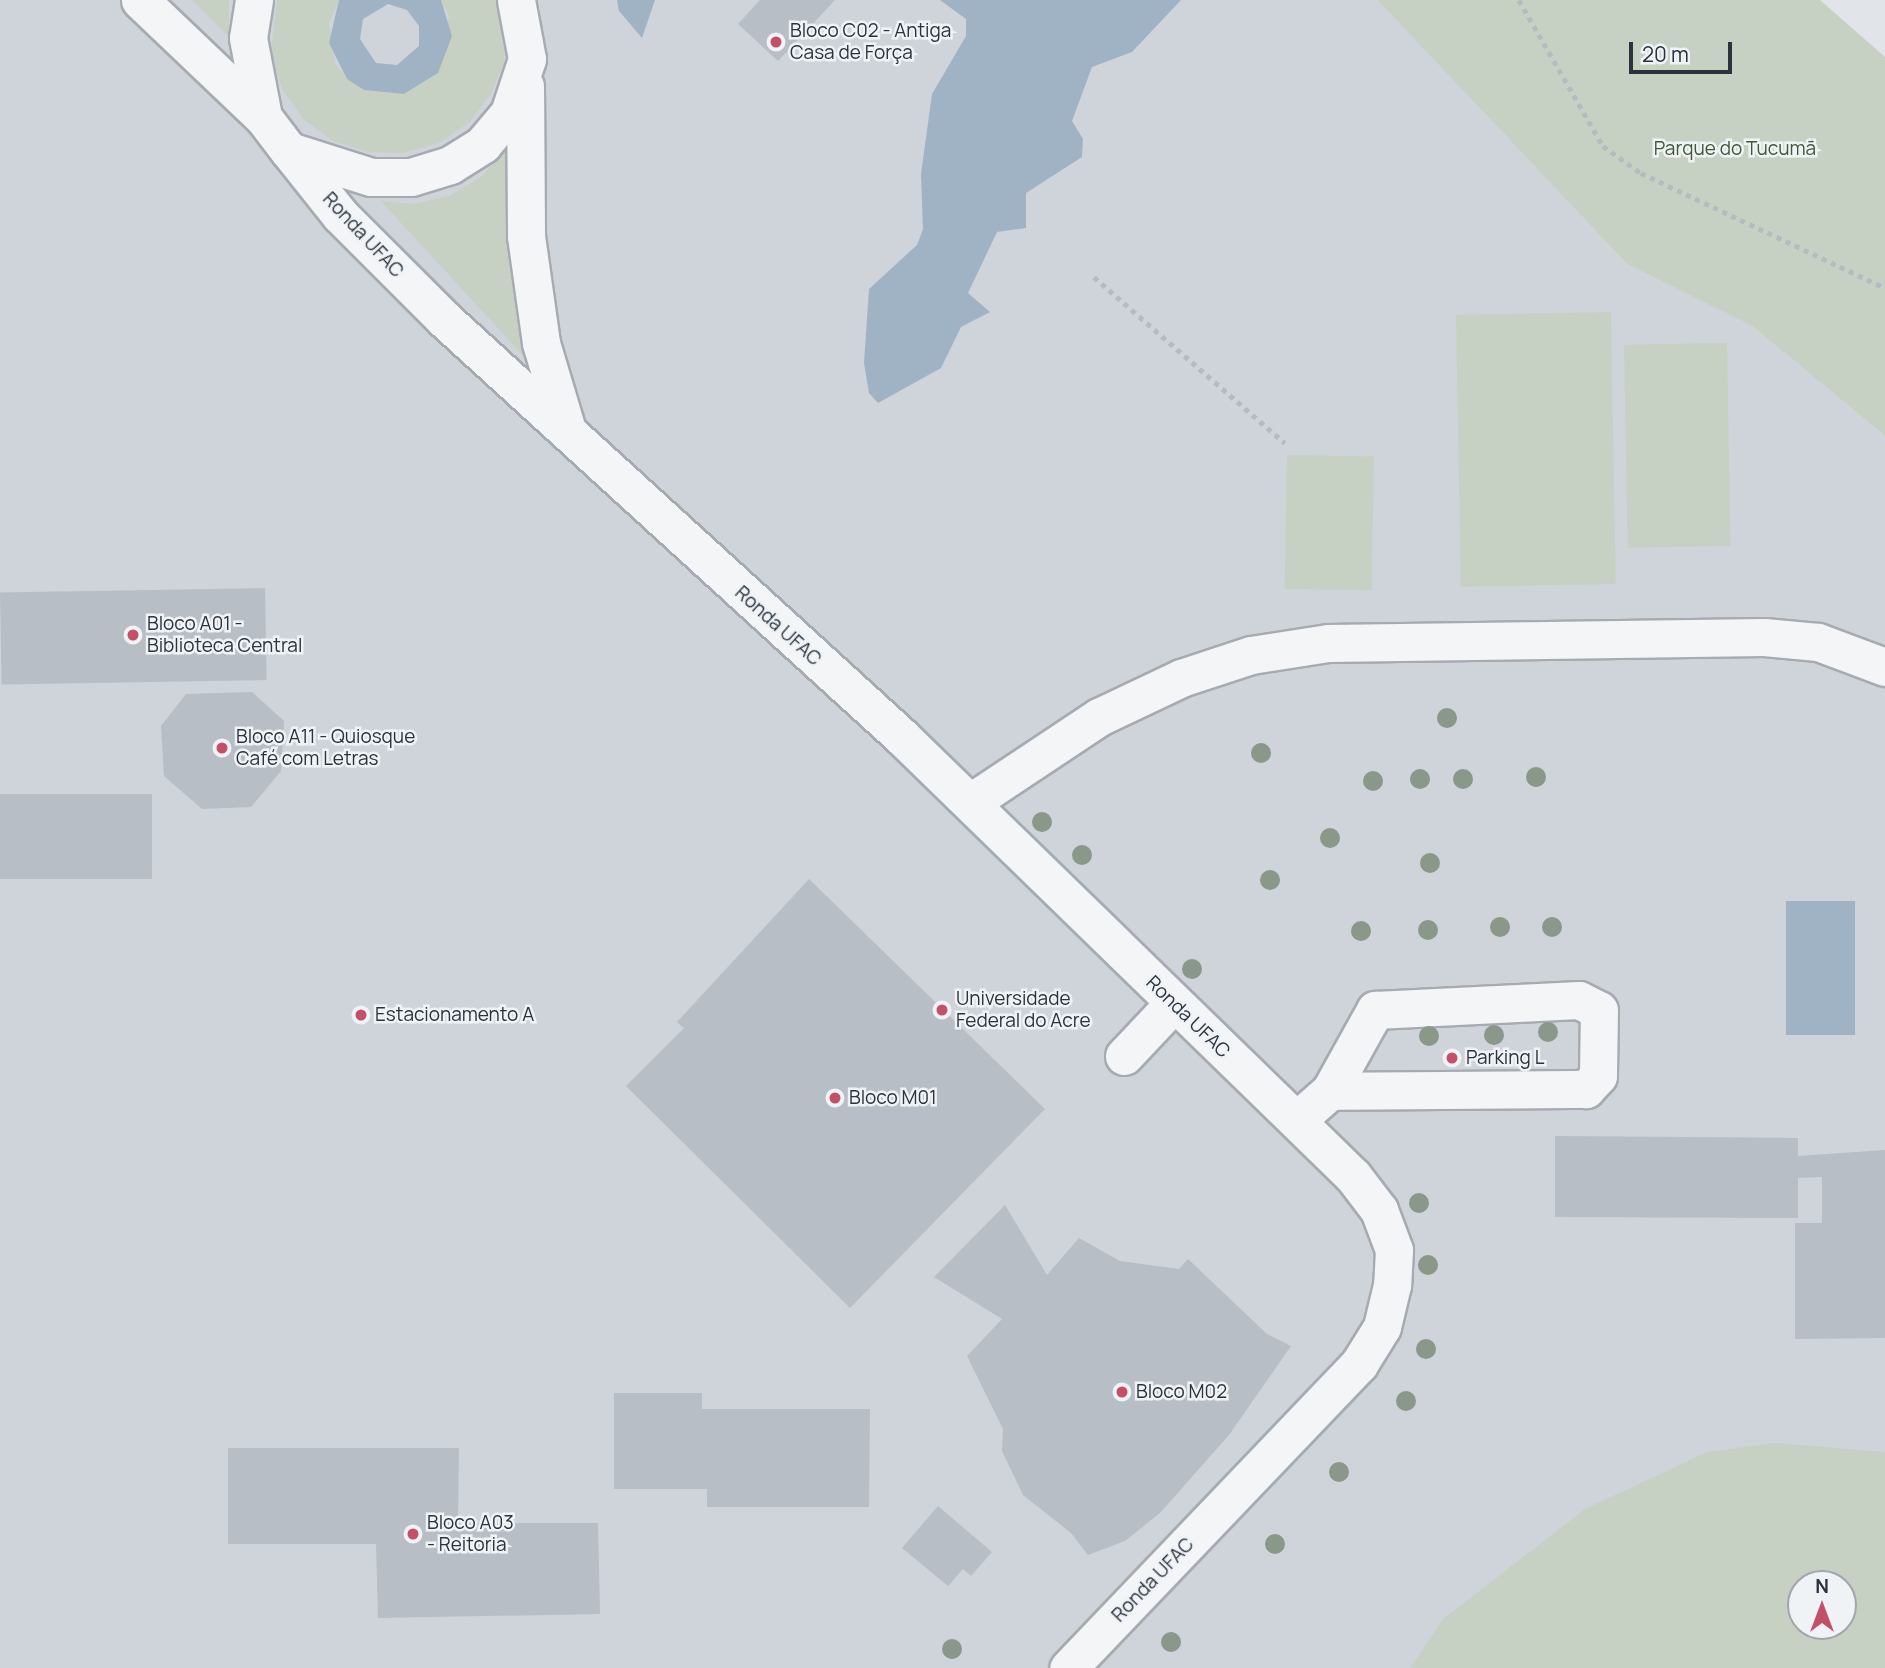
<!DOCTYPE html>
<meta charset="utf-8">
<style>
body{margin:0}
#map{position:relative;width:1885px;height:1668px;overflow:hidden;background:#e1e4e8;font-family:Manrope,sans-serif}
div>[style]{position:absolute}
.built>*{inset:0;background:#cfd3da}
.green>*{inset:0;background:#c7d1c3;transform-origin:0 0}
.water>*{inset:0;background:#9fb3c5;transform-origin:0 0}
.building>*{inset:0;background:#b8bec5;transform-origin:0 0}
.path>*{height:4.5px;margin-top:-2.25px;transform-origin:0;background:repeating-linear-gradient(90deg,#b7bbc0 0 5px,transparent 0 10px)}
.roads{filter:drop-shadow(2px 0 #a6abb2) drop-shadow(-2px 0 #a6abb2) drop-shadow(0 2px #a6abb2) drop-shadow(0 -2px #a6abb2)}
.minor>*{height:37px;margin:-18.5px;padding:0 18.5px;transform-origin:18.5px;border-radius:18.5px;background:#f3f5f7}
.trees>*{width:20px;height:20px;margin:-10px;border-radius:50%;background:#899888}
.dots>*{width:19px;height:19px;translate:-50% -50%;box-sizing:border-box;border:4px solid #f0f3f6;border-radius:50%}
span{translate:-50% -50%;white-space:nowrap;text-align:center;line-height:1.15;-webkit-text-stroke:5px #f0f3f6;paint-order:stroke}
.poi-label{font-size:19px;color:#2a333e}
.left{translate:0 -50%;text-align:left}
.park-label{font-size:19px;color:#415939}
.street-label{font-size:19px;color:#2a333e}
.north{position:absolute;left:1787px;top:1570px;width:70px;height:70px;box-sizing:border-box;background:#f0f3f6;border:2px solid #a1a6ac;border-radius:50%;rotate:0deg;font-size:19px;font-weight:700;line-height:28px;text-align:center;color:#2a333e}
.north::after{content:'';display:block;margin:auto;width:24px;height:32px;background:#c35067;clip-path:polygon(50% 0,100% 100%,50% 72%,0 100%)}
.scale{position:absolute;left:1629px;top:42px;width:103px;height:32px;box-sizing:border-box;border:4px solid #2a333e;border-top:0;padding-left:9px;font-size:21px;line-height:24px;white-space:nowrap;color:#2a333e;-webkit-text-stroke:5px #f0f3f6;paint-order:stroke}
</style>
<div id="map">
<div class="built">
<div style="clip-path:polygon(evenodd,0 0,1377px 0,1627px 264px,1752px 326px,1885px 436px,1885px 1668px,0 1668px,0 0,1801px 1584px,1843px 1584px,1843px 1626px,1801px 1626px,1801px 1584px)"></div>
</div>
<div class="green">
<div style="clip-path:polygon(192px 0,229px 0,229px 37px)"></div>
<div style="clip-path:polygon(277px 0,339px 0,329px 23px,335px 63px,347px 79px,404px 94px,438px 73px,449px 16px,441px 0,499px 0,506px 25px,504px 62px,491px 94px,469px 123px,439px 143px,404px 153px,368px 152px,333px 141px,303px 119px,282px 89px,271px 53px)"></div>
<div style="clip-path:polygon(1377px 0,1820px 0,1885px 57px,1885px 436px,1752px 326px,1627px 264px)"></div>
<div style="clip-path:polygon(506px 150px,518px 318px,526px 359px,381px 201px,414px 204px,449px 196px,481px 177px)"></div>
<div style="left:1611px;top:312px;width:272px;height:155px;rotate:89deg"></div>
<div style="left:1727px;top:343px;width:203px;height:103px;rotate:89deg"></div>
<div style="left:1287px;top:455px;width:87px;height:134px;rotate:1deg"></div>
<div style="clip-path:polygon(evenodd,1775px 1443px,1885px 1452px,1885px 1668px,1410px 1668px,1443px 1619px,1585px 1509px,1707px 1452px,1775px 1443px,1801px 1584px,1843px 1584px,1843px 1626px,1801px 1626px,1801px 1584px)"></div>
</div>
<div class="water">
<div style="clip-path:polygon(evenodd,339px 0,441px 0,452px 36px,438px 73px,404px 94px,364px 90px,347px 79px,329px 43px,339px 0,388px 4px,407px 10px,419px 26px,419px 46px,397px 65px,376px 63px,360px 39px,363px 19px,388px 4px)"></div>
<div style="clip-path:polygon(617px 0,655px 0,642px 38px,619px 11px)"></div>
<div style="clip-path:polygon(940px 0,1181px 0,1132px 52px,1092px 67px,1072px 121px,1083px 139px,1082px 157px,1026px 193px,1026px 228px,997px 232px,968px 293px,990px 312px,961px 327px,941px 368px,878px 403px,869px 393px,864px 363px,869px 289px,917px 245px,923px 229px,921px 174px,932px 94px,966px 36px,966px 19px)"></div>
<div style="left:1855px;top:901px;width:134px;height:69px;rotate:90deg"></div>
</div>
<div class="building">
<div style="clip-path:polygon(760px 0,835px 0,778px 61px,738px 24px)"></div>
<div style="left:265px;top:588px;width:92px;height:265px;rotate:89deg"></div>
<div style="clip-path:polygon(252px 692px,284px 721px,281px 771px,251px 807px,202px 809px,164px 776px,161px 726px,186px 694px)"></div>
<div style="left:0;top:794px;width:152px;height:85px"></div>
<div style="clip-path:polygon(809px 879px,1045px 1109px,850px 1308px,626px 1086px,684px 1028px,677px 1022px)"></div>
<div style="clip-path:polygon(1555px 1136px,1798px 1138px,1798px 1156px,1885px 1150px,1885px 1338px,1795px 1339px,1795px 1223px,1822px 1223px,1822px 1177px,1798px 1178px,1798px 1218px,1555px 1217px)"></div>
<div style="clip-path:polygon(1005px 1205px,1047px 1275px,1079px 1238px,1120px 1261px,1179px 1269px,1188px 1259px,1267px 1334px,1291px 1346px,1229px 1435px,1160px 1513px,1125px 1541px,1088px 1555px,1071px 1533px,1023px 1495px,1002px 1451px,1003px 1429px,967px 1356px,1002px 1319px,934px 1277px)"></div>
<div style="clip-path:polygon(614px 1393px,702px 1393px,702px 1409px,870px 1409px,869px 1507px,707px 1507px,707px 1489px,614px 1489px)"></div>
<div style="clip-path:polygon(228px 1448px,459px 1448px,458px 1523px,598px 1523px,600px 1614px,378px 1618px,376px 1544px,228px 1544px)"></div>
<div style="clip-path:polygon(938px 1506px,992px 1552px,971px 1576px,963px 1569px,948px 1586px,902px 1548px)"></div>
</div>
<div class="path">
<div style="left:1519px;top:0;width:168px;rotate:60.1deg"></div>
<div style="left:1603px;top:146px;width:47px;rotate:35.4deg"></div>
<div style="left:1641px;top:173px;width:270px;rotate:25.2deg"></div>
<div style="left:1094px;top:277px;width:253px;rotate:41deg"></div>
</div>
<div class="roads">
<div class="minor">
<div style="left:140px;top:0;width:170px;rotate:43.6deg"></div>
<div style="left:254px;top:0;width:38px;rotate:99deg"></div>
<div style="left:248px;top:38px;width:80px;rotate:79.2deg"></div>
<div style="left:263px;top:117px;width:43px;rotate:52.6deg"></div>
<div style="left:289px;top:151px;width:86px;rotate:17.6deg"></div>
<div style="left:371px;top:177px;width:40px"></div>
<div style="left:411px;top:177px;width:41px;rotate:-17.1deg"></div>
<div style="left:450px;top:165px;width:39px;rotate:-32deg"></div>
<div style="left:483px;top:144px;width:40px;rotate:-50deg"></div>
<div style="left:509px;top:113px;width:57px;rotate:-71.6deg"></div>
<div style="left:527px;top:59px;width:60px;rotate:-100.6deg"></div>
<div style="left:525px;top:86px;width:150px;rotate:89.6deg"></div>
<div style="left:526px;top:236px;width:108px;rotate:82deg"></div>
<div style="left:541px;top:343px;width:88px;rotate:73.4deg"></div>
<div style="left:289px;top:151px;width:82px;rotate:51.4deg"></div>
<div style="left:340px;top:215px;width:147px;rotate:45deg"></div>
<div style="left:444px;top:319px;width:619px;rotate:42.38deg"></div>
<div style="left:901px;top:736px;width:631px;rotate:44.23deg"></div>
<div style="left:1353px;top:1176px;width:43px;rotate:52.6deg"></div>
<div style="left:1379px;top:1210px;width:43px;rotate:69.4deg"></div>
<div style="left:1394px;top:1250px;width:35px;rotate:93deg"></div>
<div style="left:1392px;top:1285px;width:43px;rotate:103.4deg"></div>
<div style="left:1382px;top:1327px;width:44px;rotate:121.9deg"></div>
<div style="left:1359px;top:1364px;width:421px;rotate:133.7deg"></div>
<div style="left:971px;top:802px;width:154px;rotate:-33.6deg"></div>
<div style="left:1099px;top:717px;width:91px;rotate:-25.4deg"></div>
<div style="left:1181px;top:678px;width:74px;rotate:-18.2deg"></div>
<div style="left:1251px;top:655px;width:78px;rotate:-8.9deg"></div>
<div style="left:1328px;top:643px;width:436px;rotate:-0.8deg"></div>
<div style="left:1764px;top:637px;width:54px;rotate:5.3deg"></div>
<div style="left:1818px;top:642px;width:72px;rotate:20.5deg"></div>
<div style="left:1124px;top:1056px;width:73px;rotate:-46.7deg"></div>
<div style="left:1297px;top:1120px;width:44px;rotate:-41.3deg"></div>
<div style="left:1330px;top:1091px;width:93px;rotate:-60.9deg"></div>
<div style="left:1375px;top:1010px;width:204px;rotate:-2.8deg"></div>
<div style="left:1579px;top:1000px;width:22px;rotate:27deg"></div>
<div style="left:1599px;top:1010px;width:66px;rotate:90.9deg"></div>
<div style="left:1598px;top:1076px;width:18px;rotate:133deg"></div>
<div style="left:1586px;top:1089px;width:256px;rotate:179.6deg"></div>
</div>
</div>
<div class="trees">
<div style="left:1447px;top:718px"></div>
<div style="left:1261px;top:753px"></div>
<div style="left:1536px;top:777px"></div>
<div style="left:1420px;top:779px"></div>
<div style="left:1463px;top:779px"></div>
<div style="left:1373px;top:781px"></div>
<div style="left:1042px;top:822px"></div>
<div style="left:1330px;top:838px"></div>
<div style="left:1082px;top:855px"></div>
<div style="left:1430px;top:863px"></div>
<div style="left:1270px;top:880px"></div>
<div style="left:1500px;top:927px"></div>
<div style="left:1552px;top:927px"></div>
<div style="left:1428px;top:930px"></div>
<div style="left:1361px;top:931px"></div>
<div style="left:1192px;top:969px"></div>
<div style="left:1548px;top:1032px"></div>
<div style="left:1494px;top:1035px"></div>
<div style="left:1429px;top:1036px"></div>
<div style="left:1419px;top:1203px"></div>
<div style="left:1428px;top:1265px"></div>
<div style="left:1426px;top:1349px"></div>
<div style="left:1406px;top:1401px"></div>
<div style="left:1339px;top:1472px"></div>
<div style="left:1275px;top:1544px"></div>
<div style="left:1171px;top:1642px"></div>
<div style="left:952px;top:1649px"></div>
</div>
<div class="dots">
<div style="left:776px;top:42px;background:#c35067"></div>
<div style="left:133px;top:635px;background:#c35067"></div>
<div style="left:222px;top:748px;background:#c35067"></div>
<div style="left:942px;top:1010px;background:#c35067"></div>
<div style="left:361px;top:1015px;background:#c35067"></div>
<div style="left:1452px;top:1058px;background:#c35067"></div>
<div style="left:835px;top:1098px;background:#c35067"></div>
<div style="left:1122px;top:1392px;background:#c35067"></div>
<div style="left:413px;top:1534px;background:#c35067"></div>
</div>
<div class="poi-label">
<span class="left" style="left:790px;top:42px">Bloco C02 - Antiga<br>Casa de Força</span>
<span class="left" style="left:147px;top:635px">Bloco A01 -<br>Biblioteca Central</span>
<span class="left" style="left:236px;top:748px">Bloco A11 - Quiosque<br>Café com Letras</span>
<span class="left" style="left:956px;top:1010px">Universidade<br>Federal do Acre</span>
<span class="left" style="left:375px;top:1015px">Estacionamento A</span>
<span class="left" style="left:1466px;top:1058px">Parking L</span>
<span class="left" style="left:849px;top:1098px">Bloco M01</span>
<span class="left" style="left:1136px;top:1392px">Bloco M02</span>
<span class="left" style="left:427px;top:1534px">Bloco A03<br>- Reitoria</span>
</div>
<div class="park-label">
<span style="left:1735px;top:149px">Parque do Tucumã</span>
</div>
<div class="street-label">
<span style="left:363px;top:235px;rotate:47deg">Ronda UFAC</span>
<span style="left:778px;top:626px;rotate:42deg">Ronda UFAC</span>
<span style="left:1188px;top:1017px;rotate:44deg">Ronda UFAC</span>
<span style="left:1153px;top:1580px;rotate:-46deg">Ronda UFAC</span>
</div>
<div class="north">N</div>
<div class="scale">20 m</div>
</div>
